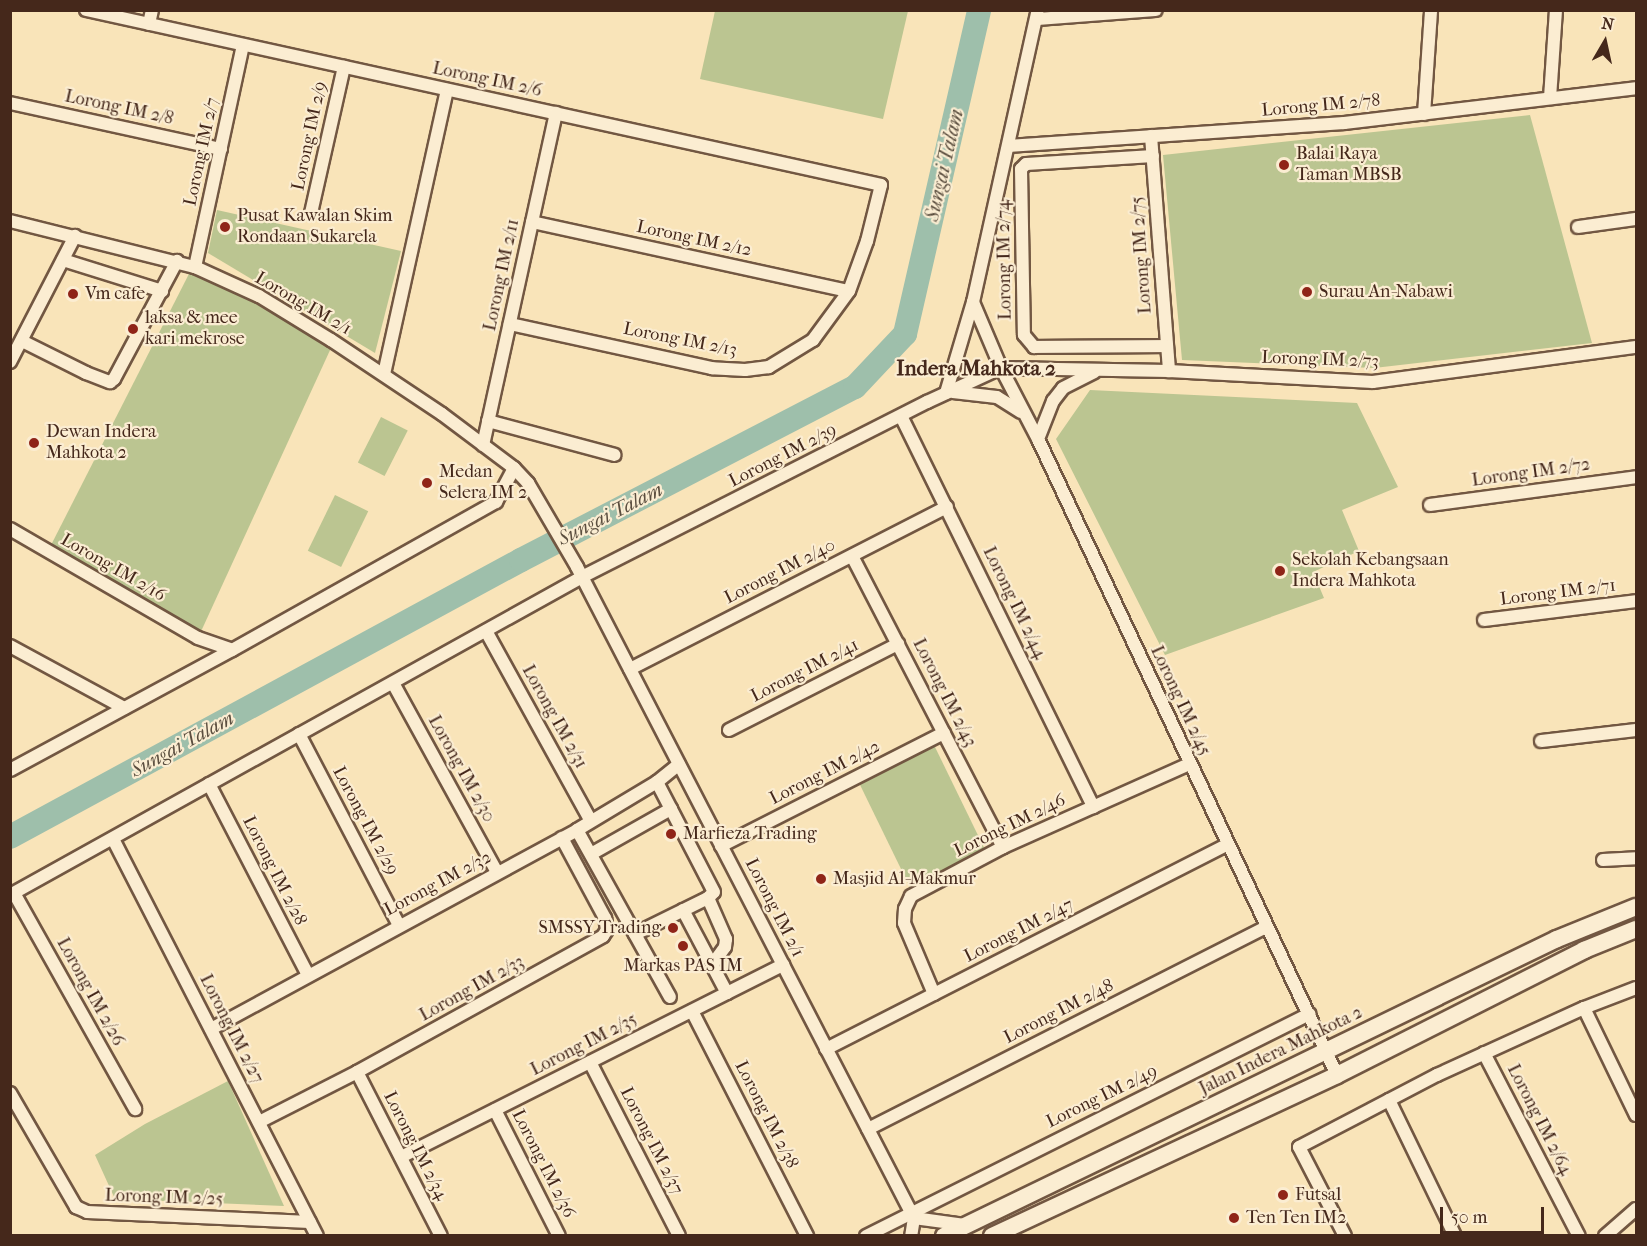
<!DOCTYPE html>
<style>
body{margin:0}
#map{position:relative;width:1647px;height:1246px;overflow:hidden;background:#f9e4b9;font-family:"IM FELL French Canon",serif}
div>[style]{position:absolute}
.green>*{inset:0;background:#bbc591;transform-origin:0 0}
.river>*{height:24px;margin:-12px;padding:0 12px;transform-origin:12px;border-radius:12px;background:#9ebfab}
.roads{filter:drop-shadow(2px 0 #725742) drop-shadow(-2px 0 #725742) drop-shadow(0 2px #725742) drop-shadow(0 -2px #725742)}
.street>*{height:12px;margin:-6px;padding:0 6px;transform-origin:6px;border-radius:6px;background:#fbedd2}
.secondary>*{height:16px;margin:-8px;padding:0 8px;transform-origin:8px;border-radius:8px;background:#fbedd2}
.dots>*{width:16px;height:16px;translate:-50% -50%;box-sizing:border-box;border:3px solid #fbedd2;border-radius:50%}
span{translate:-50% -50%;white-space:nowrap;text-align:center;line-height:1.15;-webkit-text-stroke:4.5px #fbedd2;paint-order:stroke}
.street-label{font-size:18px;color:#45281b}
.poi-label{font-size:18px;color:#45281b}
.left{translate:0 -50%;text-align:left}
.right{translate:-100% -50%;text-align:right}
.water-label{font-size:20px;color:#5b4e3f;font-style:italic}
.quarter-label{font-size:21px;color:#45281b;font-weight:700}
.frame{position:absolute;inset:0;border:12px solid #45281b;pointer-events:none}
.north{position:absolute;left:1575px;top:12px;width:60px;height:60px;-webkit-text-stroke:4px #fbedd2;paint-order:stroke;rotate:9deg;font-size:16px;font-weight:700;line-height:24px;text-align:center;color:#45281b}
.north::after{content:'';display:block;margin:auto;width:21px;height:27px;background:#45281b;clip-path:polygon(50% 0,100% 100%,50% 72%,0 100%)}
.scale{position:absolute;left:1440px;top:1207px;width:104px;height:27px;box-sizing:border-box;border:3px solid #45281b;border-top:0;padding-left:8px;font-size:18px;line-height:21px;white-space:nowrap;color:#45281b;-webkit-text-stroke:4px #fbedd2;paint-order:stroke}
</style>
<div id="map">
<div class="green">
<div style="clip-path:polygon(715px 11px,908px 11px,883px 119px,700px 79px)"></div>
<div style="clip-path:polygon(1530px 115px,1592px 343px,1374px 368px,1182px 360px,1163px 155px)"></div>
<div style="clip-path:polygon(217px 210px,401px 251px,375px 353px,208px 253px)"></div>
<div style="clip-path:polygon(194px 264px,259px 297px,331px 348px,198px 638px,48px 551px)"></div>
<div style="clip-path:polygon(1090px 390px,1357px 403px,1398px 487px,1342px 510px,1359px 551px,1313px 572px,1324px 598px,1165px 655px,1056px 439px)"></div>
<div style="left:381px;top:417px;width:30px;height:51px;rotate:27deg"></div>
<div style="left:335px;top:495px;width:37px;height:62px;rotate:26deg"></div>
<div style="left:934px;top:745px;width:117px;height:84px;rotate:64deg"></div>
<div style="clip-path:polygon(228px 1081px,284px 1206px,115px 1199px,95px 1155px,145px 1124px)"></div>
</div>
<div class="river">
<div style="left:10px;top:837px;width:581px;rotate:-28.46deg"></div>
<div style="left:521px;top:560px;width:376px;rotate:-27.4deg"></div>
<div style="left:855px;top:387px;width:73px;rotate:-46.7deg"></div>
<div style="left:905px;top:334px;width:332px;rotate:-77.1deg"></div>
</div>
<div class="roads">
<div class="street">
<div style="left:86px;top:10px;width:814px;rotate:12.41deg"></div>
<div style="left:881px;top:185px;width:58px;rotate:104deg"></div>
<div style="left:867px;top:241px;width:53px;rotate:109.8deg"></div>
<div style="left:849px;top:291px;width:61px;rotate:126.3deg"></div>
<div style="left:813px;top:340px;width:52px;rotate:148.5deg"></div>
<div style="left:769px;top:367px;width:24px;rotate:173deg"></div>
<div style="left:745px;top:370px;width:33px;rotate:-177deg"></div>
<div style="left:712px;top:368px;width:207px;rotate:-167.7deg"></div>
<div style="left:1037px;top:19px;width:119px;rotate:-4.3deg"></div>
<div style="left:149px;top:24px;width:14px;rotate:-78deg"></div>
<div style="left:1550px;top:98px;width:88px;rotate:-86.1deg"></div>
<div style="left:10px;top:103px;width:216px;rotate:12.3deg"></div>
<div style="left:1424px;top:114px;width:104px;rotate:-86.1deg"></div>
<div style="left:1151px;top:136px;width:236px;rotate:85.6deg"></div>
<div style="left:1008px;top:146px;width:337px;rotate:-3.9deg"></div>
<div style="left:1344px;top:123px;width:294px;rotate:-6.8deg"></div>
<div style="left:1153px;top:156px;width:127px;rotate:176.4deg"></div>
<div style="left:1026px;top:164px;width:7px;rotate:135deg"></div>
<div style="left:1021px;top:169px;width:166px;rotate:89deg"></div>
<div style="left:1024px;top:335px;width:16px;rotate:50deg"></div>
<div style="left:1034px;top:347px;width:133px;rotate:-0.4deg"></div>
<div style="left:311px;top:213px;width:150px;rotate:-77.3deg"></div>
<div style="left:10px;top:221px;width:191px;rotate:14deg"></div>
<div style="left:195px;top:267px;width:70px;rotate:24.4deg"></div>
<div style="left:259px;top:296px;width:84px;rotate:31.4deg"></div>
<div style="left:331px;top:340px;width:133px;rotate:33.7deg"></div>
<div style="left:442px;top:414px;width:90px;rotate:36.9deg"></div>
<div style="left:514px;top:468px;width:21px;rotate:47deg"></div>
<div style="left:528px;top:483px;width:97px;rotate:59.7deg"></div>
<div style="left:577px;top:567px;width:733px;rotate:62.63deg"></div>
<div style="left:914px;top:1218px;width:18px;rotate:99deg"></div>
<div style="left:532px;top:222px;width:324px;rotate:12.3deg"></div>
<div style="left:1578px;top:227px;width:59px;rotate:-7.9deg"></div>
<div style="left:63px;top:260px;width:104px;rotate:17.4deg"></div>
<div style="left:195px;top:267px;width:227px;rotate:-77.8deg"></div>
<div style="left:973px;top:302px;width:72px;rotate:67deg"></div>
<div style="left:1001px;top:368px;width:80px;rotate:62.5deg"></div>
<div style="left:1038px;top:439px;width:703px;rotate:64.82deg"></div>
<div style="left:22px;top:341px;width:72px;rotate:26.6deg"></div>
<div style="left:86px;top:373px;width:26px;rotate:21deg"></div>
<div style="left:110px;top:382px;width:5px;rotate:-37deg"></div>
<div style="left:114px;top:379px;width:134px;rotate:-61.9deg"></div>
<div style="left:10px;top:362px;width:142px;rotate:-62.7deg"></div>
<div style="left:384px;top:374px;width:291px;rotate:-77.5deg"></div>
<div style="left:953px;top:392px;width:44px;rotate:6.5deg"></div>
<div style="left:997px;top:397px;width:28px;rotate:32deg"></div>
<div style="left:946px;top:393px;width:95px;rotate:-73.5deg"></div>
<div style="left:973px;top:302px;width:299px;rotate:-77.5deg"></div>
<div style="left:901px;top:416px;width:436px;rotate:63.8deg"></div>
<div style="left:488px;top:421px;width:131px;rotate:15deg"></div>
<div style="left:1038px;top:439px;width:41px;rotate:-68.5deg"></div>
<div style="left:1053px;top:401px;width:16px;rotate:-52deg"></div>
<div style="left:1063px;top:388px;width:35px;rotate:-27deg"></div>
<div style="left:483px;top:445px;width:340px;rotate:-77.6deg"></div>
<div style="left:1430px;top:505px;width:208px;rotate:-7.7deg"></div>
<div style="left:10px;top:529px;width:217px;rotate:30.1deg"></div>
<div style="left:198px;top:638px;width:36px;rotate:19deg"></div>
<div style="left:232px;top:650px;width:252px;rotate:151.6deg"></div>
<div style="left:852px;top:556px;width:328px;rotate:62.6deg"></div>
<div style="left:1484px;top:620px;width:153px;rotate:-7.1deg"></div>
<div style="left:486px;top:631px;width:217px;rotate:61.1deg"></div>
<div style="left:10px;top:646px;width:130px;rotate:28.5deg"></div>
<div style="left:232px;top:650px;width:303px;rotate:-29.3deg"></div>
<div style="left:496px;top:502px;width:38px;rotate:-62deg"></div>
<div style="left:630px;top:669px;width:356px;rotate:-27.1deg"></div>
<div style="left:393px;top:683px;width:216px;rotate:61.2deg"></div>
<div style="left:729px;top:730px;width:190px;rotate:-27deg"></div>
<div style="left:299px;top:734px;width:216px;rotate:62.4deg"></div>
<div style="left:1541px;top:741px;width:96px;rotate:-6.6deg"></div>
<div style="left:209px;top:784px;width:215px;rotate:62.6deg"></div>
<div style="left:577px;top:830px;width:191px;rotate:60.9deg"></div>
<div style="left:113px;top:839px;width:446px;rotate:62.8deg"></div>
<div style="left:721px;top:846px;width:250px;rotate:-26.9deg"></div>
<div style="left:591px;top:854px;width:92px;rotate:-29.4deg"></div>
<div style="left:1603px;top:860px;width:33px;rotate:-3deg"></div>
<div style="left:14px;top:893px;width:248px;rotate:60.7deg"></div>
<div style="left:10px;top:895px;width:654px;rotate:-29.07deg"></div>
<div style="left:582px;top:577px;width:387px;rotate:-26.9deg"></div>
<div style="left:927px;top:402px;width:81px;rotate:-24.7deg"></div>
<div style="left:1001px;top:368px;width:168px;rotate:1deg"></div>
<div style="left:1169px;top:371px;width:204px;rotate:3.1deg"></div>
<div style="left:1373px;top:382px;width:265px;rotate:-7.6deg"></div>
<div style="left:708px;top:898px;width:45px;rotate:66.3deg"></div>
<div style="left:726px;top:939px;width:8px;rotate:97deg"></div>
<div style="left:725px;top:947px;width:22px;rotate:126deg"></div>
<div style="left:683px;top:910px;width:94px;rotate:62.1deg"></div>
<div style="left:635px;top:934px;width:81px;rotate:-26.3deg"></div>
<div style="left:708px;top:898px;width:8px;rotate:-45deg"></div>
<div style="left:714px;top:892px;width:124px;rotate:-117.4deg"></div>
<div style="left:934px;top:994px;width:77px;rotate:-112.9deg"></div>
<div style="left:904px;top:923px;width:14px;rotate:-86deg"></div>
<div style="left:905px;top:909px;width:14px;rotate:-65deg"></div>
<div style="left:911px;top:896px;width:104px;rotate:-28deg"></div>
<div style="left:1003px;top:847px;width:204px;rotate:-24deg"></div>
<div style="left:1584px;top:1008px;width:119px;rotate:64.1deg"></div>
<div style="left:692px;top:1011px;width:253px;rotate:62.9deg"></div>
<div style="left:211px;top:1029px;width:417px;rotate:-28.5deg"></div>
<div style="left:577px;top:830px;width:93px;rotate:-31deg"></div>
<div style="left:657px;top:782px;width:28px;rotate:-39deg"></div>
<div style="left:826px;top:1049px;width:451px;rotate:-27deg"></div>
<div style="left:1484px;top:1053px;width:206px;rotate:62.6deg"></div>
<div style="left:590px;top:1062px;width:195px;rotate:62.9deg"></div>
<div style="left:357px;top:1072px;width:184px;rotate:62.9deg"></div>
<div style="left:10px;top:1093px;width:132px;rotate:59.9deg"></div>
<div style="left:76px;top:1207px;width:12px;rotate:24deg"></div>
<div style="left:87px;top:1212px;width:223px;rotate:2.6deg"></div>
<div style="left:1389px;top:1100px;width:151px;rotate:64.1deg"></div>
<div style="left:495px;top:1110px;width:141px;rotate:63.1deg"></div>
<div style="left:259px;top:1122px;width:110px;rotate:-27deg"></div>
<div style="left:357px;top:1072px;width:281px;rotate:-28.9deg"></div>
<div style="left:603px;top:936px;width:7px;rotate:-56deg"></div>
<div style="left:607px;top:930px;width:12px;rotate:-99deg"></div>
<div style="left:605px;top:918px;width:91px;rotate:-118.3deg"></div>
<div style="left:868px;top:1129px;width:447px;rotate:-26.9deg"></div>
<div style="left:401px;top:1157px;width:428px;rotate:-26.7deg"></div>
<div style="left:914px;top:1218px;width:51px;rotate:7.8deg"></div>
<div style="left:866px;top:1236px;width:496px;rotate:-26.6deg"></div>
<div style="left:1345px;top:1236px;width:100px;rotate:-117.3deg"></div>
<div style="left:1299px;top:1147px;width:156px;rotate:-27.6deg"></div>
<div style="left:1437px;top:1075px;width:162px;rotate:-24.5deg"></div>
<div style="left:1584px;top:1008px;width:56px;rotate:-21deg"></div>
<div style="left:1605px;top:1236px;width:41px;rotate:-41.1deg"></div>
</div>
<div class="secondary">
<div style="left:944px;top:1236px;width:681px;rotate:-25.85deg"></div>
<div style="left:1557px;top:939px;width:85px;rotate:-22.1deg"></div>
<div style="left:992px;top:1236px;width:381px;rotate:-25deg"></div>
<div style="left:1337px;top:1075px;width:277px;rotate:-26.8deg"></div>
<div style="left:1584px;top:950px;width:56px;rotate:-22deg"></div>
</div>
</div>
<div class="dots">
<div style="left:1284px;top:165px;background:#8f2418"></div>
<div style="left:225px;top:227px;background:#8f2418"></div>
<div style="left:1307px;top:292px;background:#8f2418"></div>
<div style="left:73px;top:294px;background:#8f2418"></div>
<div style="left:133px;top:329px;background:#8f2418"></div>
<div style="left:34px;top:443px;background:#8f2418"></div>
<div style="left:427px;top:483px;background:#8f2418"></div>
<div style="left:1280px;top:571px;background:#8f2418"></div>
<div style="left:671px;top:834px;background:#8f2418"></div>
<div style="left:821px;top:879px;background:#8f2418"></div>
<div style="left:673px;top:928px;background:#8f2418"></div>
<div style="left:683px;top:946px;background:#8f2418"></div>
<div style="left:1283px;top:1195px;background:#8f2418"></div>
<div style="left:1234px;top:1218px;background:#8f2418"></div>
</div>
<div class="street-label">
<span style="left:487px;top:80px;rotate:12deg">Lorong IM 2/6</span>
<span style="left:1321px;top:106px;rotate:-5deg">Lorong IM 2/78</span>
<span style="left:119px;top:108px;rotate:12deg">Lorong IM 2/8</span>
<span style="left:310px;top:136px;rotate:-78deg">Lorong IM 2/9</span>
<span style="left:202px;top:152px;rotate:-78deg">Lorong IM 2/7</span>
<span style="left:694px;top:239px;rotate:12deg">Lorong IM 2/12</span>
<span style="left:1142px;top:255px;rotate:-94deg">Lorong IM 2/75</span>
<span style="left:1005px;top:260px;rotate:-91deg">Lorong IM 2/74</span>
<span style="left:502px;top:275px;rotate:-78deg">Lorong IM 2/11</span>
<span style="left:303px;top:304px;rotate:30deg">Lorong IM 2/1</span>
<span style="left:680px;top:340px;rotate:11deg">Lorong IM 2/13</span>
<span style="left:1320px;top:360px;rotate:2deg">Lorong IM 2/73</span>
<span style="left:783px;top:456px;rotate:-27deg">Lorong IM 2/39</span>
<span style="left:1531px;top:473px;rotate:-8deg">Lorong IM 2/72</span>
<span style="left:113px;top:568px;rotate:30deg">Lorong IM 2/16</span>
<span style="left:780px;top:572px;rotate:-27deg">Lorong IM 2/40</span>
<span style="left:1558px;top:593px;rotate:-7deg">Lorong IM 2/71</span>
<span style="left:1014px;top:603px;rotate:64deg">Lorong IM 2/44</span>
<span style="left:805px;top:671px;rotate:-27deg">Lorong IM 2/41</span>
<span style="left:944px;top:693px;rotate:63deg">Lorong IM 2/43</span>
<span style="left:1180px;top:701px;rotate:65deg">Lorong IM 2/45</span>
<span style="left:554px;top:717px;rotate:61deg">Lorong IM 2/31</span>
<span style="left:461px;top:769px;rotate:61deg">Lorong IM 2/30</span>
<span style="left:825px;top:773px;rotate:-27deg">Lorong IM 2/42</span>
<span style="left:365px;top:821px;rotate:62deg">Lorong IM 2/29</span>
<span style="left:1010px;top:826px;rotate:-26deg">Lorong IM 2/46</span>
<span style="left:274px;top:871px;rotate:63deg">Lorong IM 2/28</span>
<span style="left:438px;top:884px;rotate:-28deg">Lorong IM 2/32</span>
<span style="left:774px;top:908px;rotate:63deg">Lorong IM 2/1</span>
<span style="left:1019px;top:931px;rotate:-27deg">Lorong IM 2/47</span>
<span style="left:472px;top:989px;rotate:-29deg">Lorong IM 2/33</span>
<span style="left:90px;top:992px;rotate:61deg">Lorong IM 2/26</span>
<span style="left:1059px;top:1012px;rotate:-27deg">Lorong IM 2/48</span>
<span style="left:231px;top:1029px;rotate:63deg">Lorong IM 2/27</span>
<span style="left:584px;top:1045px;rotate:-27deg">Lorong IM 2/35</span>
<span style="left:1281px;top:1051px;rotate:-26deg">Jalan Indera Mahkota 2</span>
<span style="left:1102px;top:1097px;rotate:-26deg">Lorong IM 2/49</span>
<span style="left:766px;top:1115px;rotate:63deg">Lorong IM 2/38</span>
<span style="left:1539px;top:1120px;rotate:63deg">Lorong IM 2/64</span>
<span style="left:651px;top:1141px;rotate:63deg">Lorong IM 2/37</span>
<span style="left:415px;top:1146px;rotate:63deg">Lorong IM 2/34</span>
<span style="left:543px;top:1164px;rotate:63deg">Lorong IM 2/36</span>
<span style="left:164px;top:1198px;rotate:2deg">Lorong IM 2/25</span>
</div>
<div class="poi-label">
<span class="left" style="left:1296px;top:165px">Balai Raya<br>Taman MBSB</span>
<span class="left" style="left:237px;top:227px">Pusat Kawalan Skim<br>Rondaan Sukarela</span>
<span class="left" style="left:1319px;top:292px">Surau An-Nabawi</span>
<span class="left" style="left:85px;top:294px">Vm cafe</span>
<span class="left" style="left:145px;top:329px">laksa &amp; mee<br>kari mekrose</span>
<span class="left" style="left:46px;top:443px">Dewan Indera<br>Mahkota 2</span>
<span class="left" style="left:439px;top:483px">Medan<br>Selera IM 2</span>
<span class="left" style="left:1292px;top:571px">Sekolah Kebangsaan<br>Indera Mahkota</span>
<span class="left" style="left:683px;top:834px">Marfieza Trading</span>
<span class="left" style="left:833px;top:879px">Masjid Al-Makmur</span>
<span class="right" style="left:661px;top:928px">SMSSY Trading</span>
<span style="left:683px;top:966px">Markas PAS IM</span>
<span class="left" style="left:1295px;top:1195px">Futsal</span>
<span class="left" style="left:1246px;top:1218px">Ten Ten IM2</span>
</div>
<div class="water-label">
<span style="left:944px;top:165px;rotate:-77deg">Sungai Talam</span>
<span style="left:610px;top:514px;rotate:-27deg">Sungai Talam</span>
<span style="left:182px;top:744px;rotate:-29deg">Sungai Talam</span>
</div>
<div class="quarter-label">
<span style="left:976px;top:368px">Indera Mahkota 2</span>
</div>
<div class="frame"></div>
<div class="north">N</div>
<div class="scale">50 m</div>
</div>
